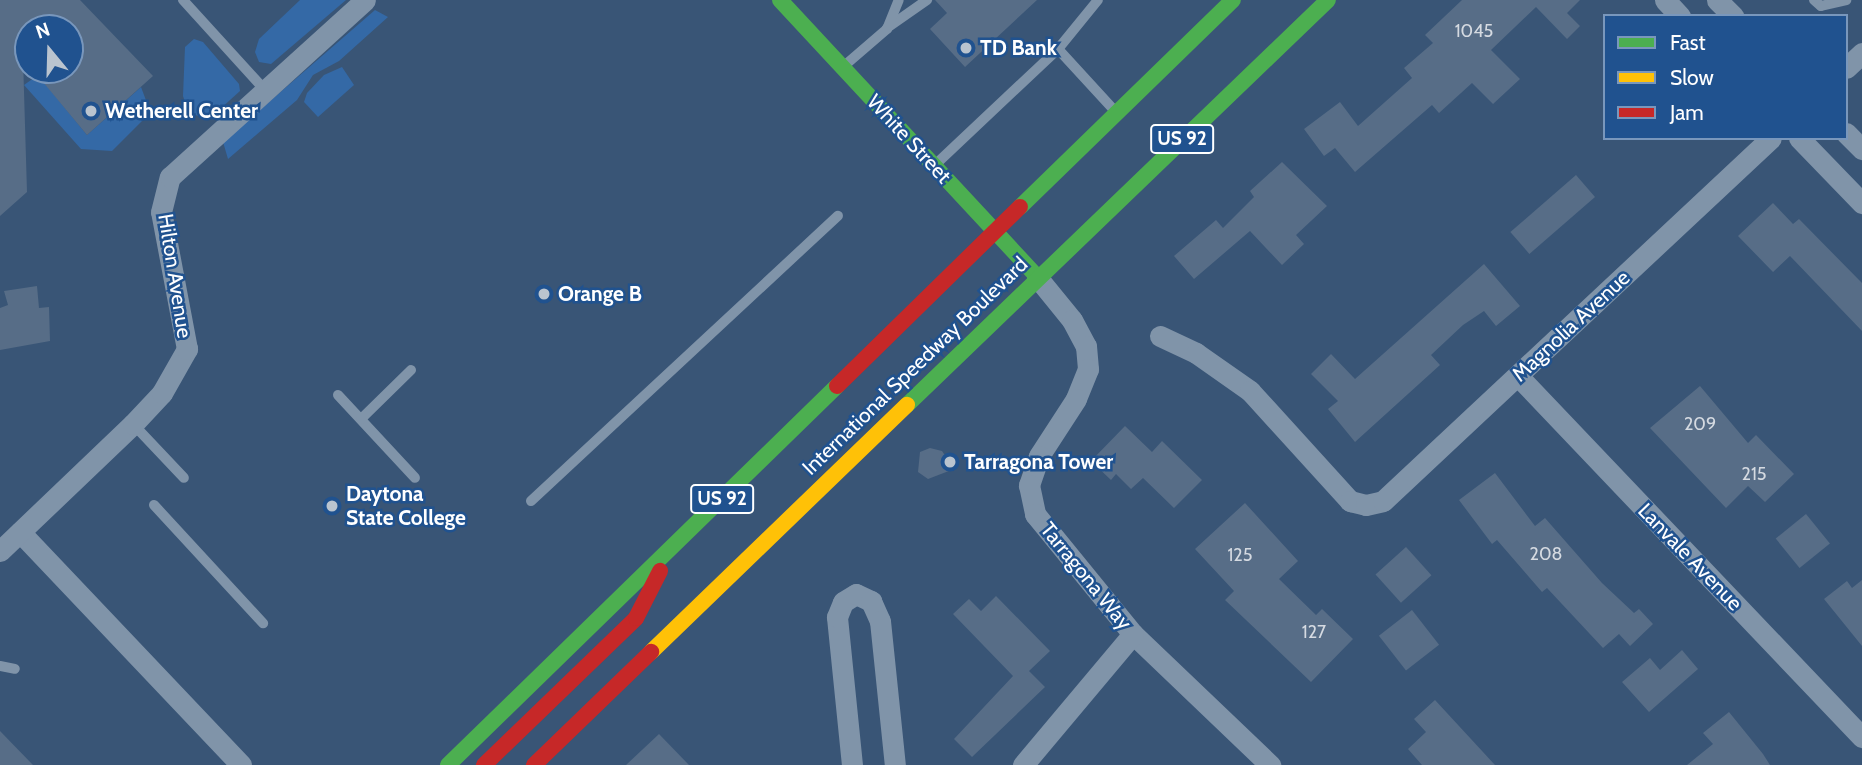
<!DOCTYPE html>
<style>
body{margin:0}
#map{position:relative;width:1862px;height:765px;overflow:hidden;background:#395576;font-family:Cabin,sans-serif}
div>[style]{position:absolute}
.green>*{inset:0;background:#3469a6}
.building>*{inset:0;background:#576d87;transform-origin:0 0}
.lane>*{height:10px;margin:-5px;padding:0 5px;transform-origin:5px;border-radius:5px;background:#8094a9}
.street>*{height:21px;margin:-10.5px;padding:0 10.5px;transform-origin:10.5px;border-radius:10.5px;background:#8094a9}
.fast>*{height:16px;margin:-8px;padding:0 8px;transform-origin:8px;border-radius:8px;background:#4caf50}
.slow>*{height:16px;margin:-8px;padding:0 8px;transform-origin:8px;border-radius:8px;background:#ffc107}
.jam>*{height:16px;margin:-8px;padding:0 8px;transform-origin:8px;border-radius:8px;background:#c62828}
.dots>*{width:19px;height:19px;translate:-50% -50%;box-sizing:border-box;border:4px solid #20528f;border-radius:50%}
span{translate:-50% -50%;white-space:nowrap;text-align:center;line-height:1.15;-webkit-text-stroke:5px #20528f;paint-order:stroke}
.number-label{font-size:18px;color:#d5dae1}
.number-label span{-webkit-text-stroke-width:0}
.shield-label span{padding:2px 5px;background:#20528f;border:2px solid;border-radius:5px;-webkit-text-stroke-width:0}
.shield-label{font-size:19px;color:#fff;font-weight:700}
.poi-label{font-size:21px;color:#fff;font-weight:700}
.left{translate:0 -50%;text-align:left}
.street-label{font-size:21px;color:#fff}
.legend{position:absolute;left:1603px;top:14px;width:245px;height:126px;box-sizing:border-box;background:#20528f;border:2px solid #7997bc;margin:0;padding:9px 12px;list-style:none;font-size:21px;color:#fff}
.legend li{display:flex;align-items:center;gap:14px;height:35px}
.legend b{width:35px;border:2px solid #7997bc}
.north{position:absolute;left:14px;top:14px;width:70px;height:70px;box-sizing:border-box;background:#20528f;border:2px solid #7997bc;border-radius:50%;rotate:341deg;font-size:19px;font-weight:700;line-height:28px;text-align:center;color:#fff}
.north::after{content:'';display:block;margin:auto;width:24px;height:32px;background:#bac4cf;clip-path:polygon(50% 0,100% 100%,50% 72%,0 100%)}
</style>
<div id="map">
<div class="green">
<div style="clip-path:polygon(300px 0,346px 0,271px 64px,259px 62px,255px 52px,259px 39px)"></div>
<div style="clip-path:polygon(375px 10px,388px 17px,339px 61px,313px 75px,297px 100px,228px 159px,223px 142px)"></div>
<div style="clip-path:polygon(194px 39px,203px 42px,239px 84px,240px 91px,208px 120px,188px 112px,183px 96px,185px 47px)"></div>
<div style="clip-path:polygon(342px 67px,354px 85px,318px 117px,304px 102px,307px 93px,324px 75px)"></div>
<div style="clip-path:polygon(38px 75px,87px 135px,141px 87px,147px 103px,143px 120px,112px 151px,81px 149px,24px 85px)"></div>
</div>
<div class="building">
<div style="clip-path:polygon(0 0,80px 0,153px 76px,87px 135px,33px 70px,70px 70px,70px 28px,28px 28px,28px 64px,23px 58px,27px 192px,0 216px)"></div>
<div style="clip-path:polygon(935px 0,1037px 0,965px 67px,930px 29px,947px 13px)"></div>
<div style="clip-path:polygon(1462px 0,1580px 0,1567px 13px,1580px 26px,1567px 39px,1536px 7px,1491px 50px,1520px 79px,1493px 104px,1472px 83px,1439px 113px,1432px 105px,1355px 172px,1335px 148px,1324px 156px,1304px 129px,1340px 102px,1358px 126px,1412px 78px,1404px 68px,1433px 43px,1425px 35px)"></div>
<div style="clip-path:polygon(1282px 162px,1327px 206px,1296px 235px,1304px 244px,1282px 265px,1250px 231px,1194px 279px,1174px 256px,1216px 220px,1223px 228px,1254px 197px,1250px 191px)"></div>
<div style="left:1576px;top:175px;width:29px;height:87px;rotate:49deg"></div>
<div style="clip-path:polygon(1773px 203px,1793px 224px,1799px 219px,1862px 283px,1862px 331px,1790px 256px,1773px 272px,1738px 236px)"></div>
<div style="clip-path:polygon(1484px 264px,1520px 306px,1496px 326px,1484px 311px,1463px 325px,1431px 355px,1440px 365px,1355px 442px,1328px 409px,1338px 401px,1311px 374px,1331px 354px,1355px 379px)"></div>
<div style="clip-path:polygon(37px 286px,39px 308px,49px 307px,50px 341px,0 350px,0 308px,8px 305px,4px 291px)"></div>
<div style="clip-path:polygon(1700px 386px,1748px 443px,1756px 435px,1794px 474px,1765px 502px,1748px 486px,1726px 508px,1650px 428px)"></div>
<div style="clip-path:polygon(1125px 426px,1152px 452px,1162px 441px,1202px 480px,1174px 508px,1143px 478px,1131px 489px,1116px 474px,1111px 480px,1091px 461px)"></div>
<div style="clip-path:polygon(930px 448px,942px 451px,954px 469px,928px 479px,918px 472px,920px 452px)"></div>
<div style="clip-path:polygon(1495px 473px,1535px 526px,1545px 518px,1602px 583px,1634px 613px,1639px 609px,1653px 624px,1630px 646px,1619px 634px,1603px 648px,1547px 588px,1542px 592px,1497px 540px,1492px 544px,1459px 500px)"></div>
<div style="clip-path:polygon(1245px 503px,1298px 561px,1279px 579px,1316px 615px,1322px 609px,1353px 639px,1311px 682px,1225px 600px,1234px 591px,1195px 549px)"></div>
<div style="left:1806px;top:514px;width:38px;height:39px;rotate:51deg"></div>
<div style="left:1406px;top:547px;width:38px;height:41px;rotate:48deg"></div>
<div style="clip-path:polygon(1862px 580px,1862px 646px,1824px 599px,1847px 581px,1852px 588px)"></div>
<div style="clip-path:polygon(996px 596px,1050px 651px,1029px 671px,1045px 687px,972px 757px,954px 739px,1013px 676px,953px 614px,969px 599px,981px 611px)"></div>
<div style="left:1412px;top:610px;width:44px;height:42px;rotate:52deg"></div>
<div style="clip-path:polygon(1682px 650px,1698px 669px,1649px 712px,1622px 682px,1650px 658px,1660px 670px)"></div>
<div style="clip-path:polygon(1435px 700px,1495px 765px,1422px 765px,1408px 749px,1426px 732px,1414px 719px)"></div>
<div style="clip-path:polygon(1729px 712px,1763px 754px,1770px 765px,1687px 765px,1713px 744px,1703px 733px)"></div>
<div style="clip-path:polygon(0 731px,33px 765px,0 765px)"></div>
<div style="clip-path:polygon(659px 734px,689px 765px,626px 765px)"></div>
</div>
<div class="lane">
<div style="left:183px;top:0;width:122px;rotate:47.7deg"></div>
<div style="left:1814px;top:0;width:9px;rotate:41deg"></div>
<div style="left:1821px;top:6px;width:26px;rotate:-13deg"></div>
<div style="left:887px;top:28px;width:49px;rotate:-35deg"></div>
<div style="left:1058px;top:49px;width:81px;rotate:47.5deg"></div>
<div style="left:844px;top:66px;width:57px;rotate:-40.7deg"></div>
<div style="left:887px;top:29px;width:31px;rotate:-68deg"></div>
<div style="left:936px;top:164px;width:168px;rotate:-43.3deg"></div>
<div style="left:1058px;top:49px;width:63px;rotate:-50.8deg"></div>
<div style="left:338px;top:395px;width:113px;rotate:47.1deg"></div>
<div style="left:361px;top:419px;width:70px;rotate:-44.4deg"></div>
<div style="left:133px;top:424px;width:74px;rotate:46.6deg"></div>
<div style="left:531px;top:501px;width:419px;rotate:-42.9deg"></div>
<div style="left:154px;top:505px;width:161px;rotate:47.3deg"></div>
<div style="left:0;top:666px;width:15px;rotate:11deg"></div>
</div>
<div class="street">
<div style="left:1665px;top:0;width:22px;rotate:47deg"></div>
<div style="left:1717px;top:0;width:23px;rotate:45deg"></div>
<div style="left:1846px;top:68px;width:22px;rotate:-43deg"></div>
<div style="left:1846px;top:133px;width:23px;rotate:45deg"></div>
<div style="left:1799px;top:138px;width:91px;rotate:45.9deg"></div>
<div style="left:1037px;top:277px;width:55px;rotate:50.9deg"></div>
<div style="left:1072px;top:320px;width:30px;rotate:62deg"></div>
<div style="left:1086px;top:346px;width:23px;rotate:85deg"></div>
<div style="left:1088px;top:369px;width:32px;rotate:112deg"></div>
<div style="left:1076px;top:399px;width:68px;rotate:123deg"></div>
<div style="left:1039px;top:456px;width:31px;rotate:109deg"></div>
<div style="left:1029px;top:485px;width:30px;rotate:78deg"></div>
<div style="left:1035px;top:514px;width:155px;rotate:50.8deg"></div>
<div style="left:1133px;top:634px;width:190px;rotate:43.7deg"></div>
<div style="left:1160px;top:336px;width:40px;rotate:25deg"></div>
<div style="left:1196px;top:353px;width:66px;rotate:35.1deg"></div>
<div style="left:1250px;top:391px;width:149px;rotate:47.7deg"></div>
<div style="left:1350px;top:501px;width:16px;rotate:14deg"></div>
<div style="left:1366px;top:505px;width:17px;rotate:-13deg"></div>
<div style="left:1383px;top:501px;width:531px;rotate:-43.09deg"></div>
<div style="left:1518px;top:376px;width:499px;rotate:46.4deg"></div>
<div style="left:20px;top:532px;width:321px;rotate:46.5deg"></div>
<div style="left:0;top:551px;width:184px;rotate:-43.7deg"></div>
<div style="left:133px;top:424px;width:42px;rotate:-46.9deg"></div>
<div style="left:162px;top:393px;width:51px;rotate:-60.4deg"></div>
<div style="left:187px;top:349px;width:139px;rotate:-100.7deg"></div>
<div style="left:161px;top:212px;width:36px;rotate:-76deg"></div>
<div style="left:170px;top:177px;width:263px;rotate:-42.2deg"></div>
<div style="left:852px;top:765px;width:149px;rotate:-95.8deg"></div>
<div style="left:837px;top:617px;width:16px;rotate:-68deg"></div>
<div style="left:843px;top:602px;width:15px;rotate:-32deg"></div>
<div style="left:856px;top:594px;width:17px;rotate:25deg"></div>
<div style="left:871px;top:601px;width:22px;rotate:66deg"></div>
<div style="left:880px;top:621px;width:145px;rotate:84.1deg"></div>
<div style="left:1023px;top:765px;width:171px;rotate:-50deg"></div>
</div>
<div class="fast">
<div style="left:780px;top:0;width:378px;rotate:47.1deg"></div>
<div style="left:1020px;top:207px;width:297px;rotate:-44.2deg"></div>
<div style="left:907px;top:405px;width:584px;rotate:-43.89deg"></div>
<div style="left:448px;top:765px;width:543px;rotate:-44.25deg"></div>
</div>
<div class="slow">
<div style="left:651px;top:652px;width:356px;rotate:-44deg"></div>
</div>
<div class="jam">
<div style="left:837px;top:386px;width:256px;rotate:-44.4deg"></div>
<div style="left:484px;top:765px;width:211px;rotate:-44deg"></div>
<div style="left:636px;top:618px;width:53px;rotate:-62.9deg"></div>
<div style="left:534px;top:765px;width:163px;rotate:-44deg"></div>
</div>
<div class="dots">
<div style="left:966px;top:48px;background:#bac4cf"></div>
<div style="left:91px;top:111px;background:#bac4cf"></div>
<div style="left:544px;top:294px;background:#bac4cf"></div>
<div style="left:950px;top:462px;background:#bac4cf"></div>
<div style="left:332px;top:506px;background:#bac4cf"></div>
</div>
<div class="number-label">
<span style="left:1474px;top:31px">1045</span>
<span style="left:1700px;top:424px">209</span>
<span style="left:1754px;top:474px">215</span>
<span style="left:1546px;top:554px">208</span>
<span style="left:1240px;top:555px">125</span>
<span style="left:1314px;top:632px">127</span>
</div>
<div class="shield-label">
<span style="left:1182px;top:139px">US 92</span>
<span style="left:722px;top:499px">US 92</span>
</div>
<div class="poi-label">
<span class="left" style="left:980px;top:48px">TD Bank</span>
<span class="left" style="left:105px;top:111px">Wetherell Center</span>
<span class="left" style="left:558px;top:294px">Orange B</span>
<span class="left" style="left:964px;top:462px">Tarragona Tower</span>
<span class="left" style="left:346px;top:506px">Daytona<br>State College</span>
</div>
<div class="street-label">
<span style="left:909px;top:139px;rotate:47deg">White Street</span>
<span style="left:175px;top:276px;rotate:81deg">Hilton Avenue</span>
<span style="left:1571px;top:326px;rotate:-43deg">Magnolia Avenue</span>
<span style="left:915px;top:366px;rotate:-44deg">International Speedway Boulevard</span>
<span style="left:1690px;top:557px;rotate:46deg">Lanvale Avenue</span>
<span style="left:1086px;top:576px;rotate:51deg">Tarragona Way</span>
</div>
<ul class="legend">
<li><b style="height:9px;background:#4caf50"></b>Fast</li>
<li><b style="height:9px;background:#ffc107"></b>Slow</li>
<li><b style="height:9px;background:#c62828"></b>Jam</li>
</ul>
<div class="north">N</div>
</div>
